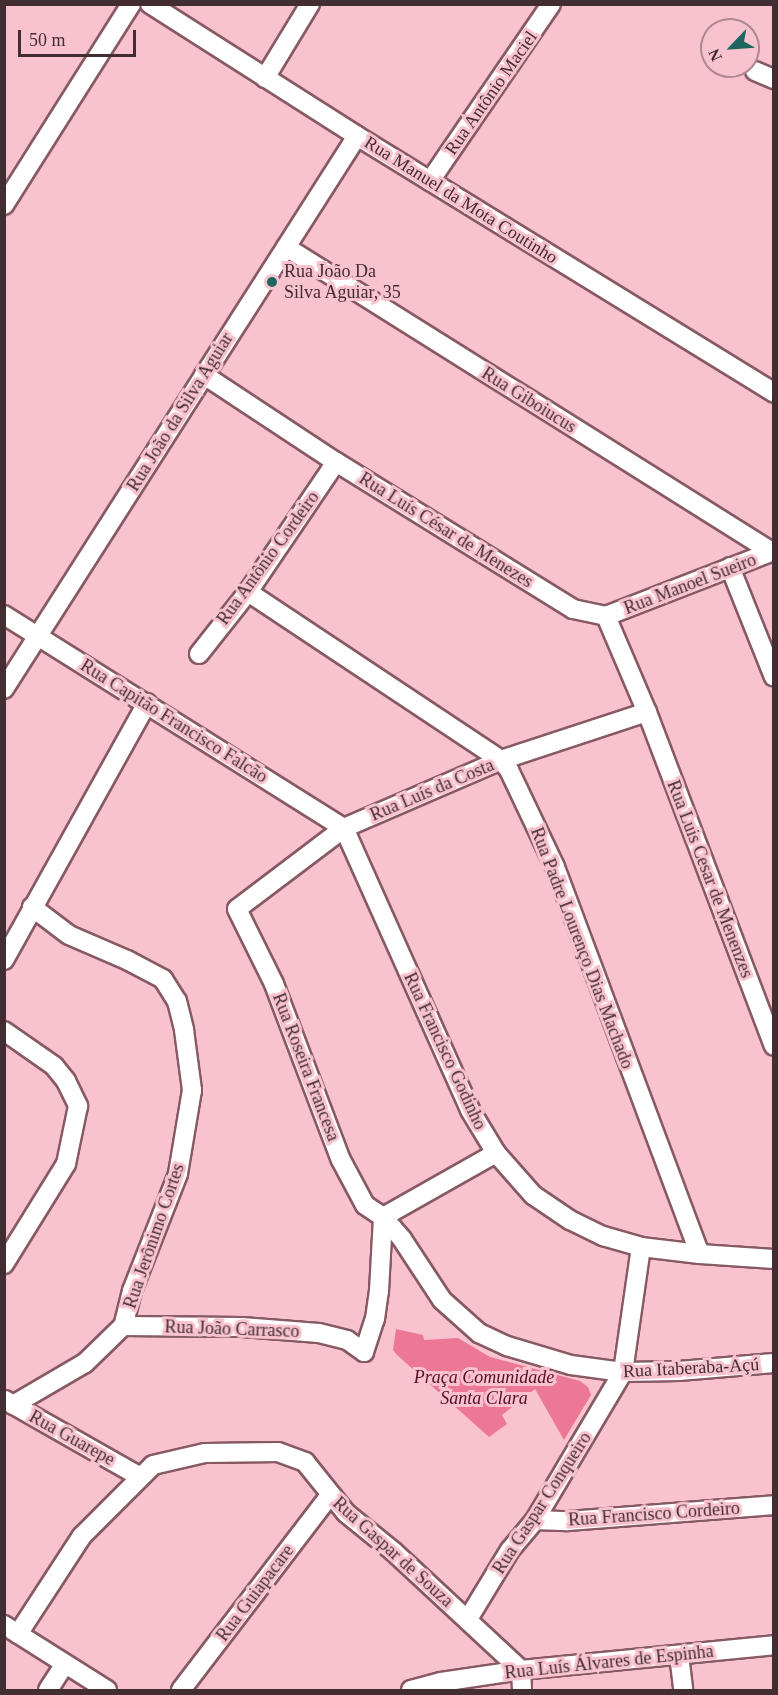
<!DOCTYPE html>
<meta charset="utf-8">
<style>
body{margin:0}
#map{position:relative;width:778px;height:1695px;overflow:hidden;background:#f8c3ce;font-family:Georgia,serif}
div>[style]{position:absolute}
.green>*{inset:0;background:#ec7895}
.roads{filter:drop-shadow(2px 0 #875a63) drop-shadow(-2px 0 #875a63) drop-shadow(0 2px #875a63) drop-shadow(0 -2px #875a63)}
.minor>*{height:18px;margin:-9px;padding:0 9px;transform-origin:9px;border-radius:9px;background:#fff}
.dots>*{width:16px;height:16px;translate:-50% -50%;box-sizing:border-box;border:3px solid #f8c3ce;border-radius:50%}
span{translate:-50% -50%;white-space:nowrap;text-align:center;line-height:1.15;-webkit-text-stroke:6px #f8c3ce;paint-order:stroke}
.street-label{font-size:18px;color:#422d32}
.poi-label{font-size:18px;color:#422d32}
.left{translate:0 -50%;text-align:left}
.park-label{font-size:18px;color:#560c27;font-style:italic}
.frame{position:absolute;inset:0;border:6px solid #422d32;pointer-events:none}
.north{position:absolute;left:700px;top:18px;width:60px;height:60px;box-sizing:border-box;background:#f8c3ce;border:2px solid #af8790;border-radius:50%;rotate:245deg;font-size:16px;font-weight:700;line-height:24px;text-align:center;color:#422d32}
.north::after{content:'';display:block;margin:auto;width:21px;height:27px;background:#1c665f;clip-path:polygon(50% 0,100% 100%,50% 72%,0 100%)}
.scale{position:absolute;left:18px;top:30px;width:118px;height:27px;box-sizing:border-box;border:3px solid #422d32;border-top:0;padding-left:8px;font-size:18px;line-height:21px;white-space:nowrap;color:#422d32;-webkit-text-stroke:4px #f8c3ce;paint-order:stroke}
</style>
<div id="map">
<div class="green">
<div style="clip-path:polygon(396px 1329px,423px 1335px,424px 1340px,458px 1338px,490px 1357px,580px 1381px,588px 1387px,591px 1395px,564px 1440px,535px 1389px,502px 1415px,507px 1424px,489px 1437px,397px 1355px,393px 1350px)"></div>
</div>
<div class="roads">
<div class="minor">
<div style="left:150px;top:4px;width:246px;rotate:32.5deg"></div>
<div style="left:357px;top:136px;width:490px;rotate:31.6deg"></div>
<div style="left:755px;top:71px;width:21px;rotate:23deg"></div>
<div style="left:265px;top:78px;width:87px;rotate:-58.7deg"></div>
<div style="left:430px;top:181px;width:214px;rotate:-55.6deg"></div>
<div style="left:4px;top:205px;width:238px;rotate:-57.7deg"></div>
<div style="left:286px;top:247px;width:574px;rotate:32.11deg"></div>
<div style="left:204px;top:375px;width:158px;rotate:33.4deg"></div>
<div style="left:336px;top:462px;width:279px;rotate:31.8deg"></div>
<div style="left:573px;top:609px;width:34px;rotate:12deg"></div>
<div style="left:606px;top:616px;width:104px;rotate:66.9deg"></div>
<div style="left:647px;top:712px;width:357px;rotate:69.2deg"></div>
<div style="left:730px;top:567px;width:118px;rotate:68.2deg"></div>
<div style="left:248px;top:592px;width:304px;rotate:33.6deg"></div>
<div style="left:501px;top:760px;width:13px;rotate:51deg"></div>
<div style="left:509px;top:770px;width:107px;rotate:64.6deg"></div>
<div style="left:555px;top:867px;width:413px;rotate:69.5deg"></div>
<div style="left:4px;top:615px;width:401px;rotate:32.1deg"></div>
<div style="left:606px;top:616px;width:180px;rotate:-21.2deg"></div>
<div style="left:199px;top:654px;width:79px;rotate:-51.7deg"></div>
<div style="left:248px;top:592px;width:157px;rotate:-55.9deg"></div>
<div style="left:4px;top:689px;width:656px;rotate:-57.45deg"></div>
<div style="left:647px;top:712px;width:154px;rotate:161.8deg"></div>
<div style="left:501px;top:760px;width:171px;rotate:156.6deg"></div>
<div style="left:344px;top:828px;width:134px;rotate:142.9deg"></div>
<div style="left:237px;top:909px;width:84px;rotate:63.7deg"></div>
<div style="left:274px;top:984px;width:188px;rotate:69.2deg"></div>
<div style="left:341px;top:1160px;width:51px;rotate:61.9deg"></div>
<div style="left:365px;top:1205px;width:22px;rotate:34deg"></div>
<div style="left:383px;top:1217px;width:29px;rotate:49deg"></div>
<div style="left:402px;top:1239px;width:73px;rotate:56.7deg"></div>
<div style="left:442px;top:1300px;width:50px;rotate:41.7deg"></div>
<div style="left:479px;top:1333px;width:31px;rotate:25deg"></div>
<div style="left:507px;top:1346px;width:67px;rotate:16.5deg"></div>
<div style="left:571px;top:1365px;width:52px;rotate:7.7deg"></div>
<div style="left:623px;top:1372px;width:56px;rotate:-1deg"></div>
<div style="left:679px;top:1371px;width:95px;rotate:-4.8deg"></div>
<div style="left:344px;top:828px;width:309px;rotate:65.9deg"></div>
<div style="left:470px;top:1110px;width:50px;rotate:58.8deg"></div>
<div style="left:496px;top:1153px;width:56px;rotate:48.6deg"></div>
<div style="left:533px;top:1195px;width:45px;rotate:34deg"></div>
<div style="left:570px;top:1220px;width:37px;rotate:26deg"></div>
<div style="left:603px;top:1236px;width:40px;rotate:16deg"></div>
<div style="left:641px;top:1247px;width:59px;rotate:6.8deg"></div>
<div style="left:700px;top:1254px;width:74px;rotate:3.9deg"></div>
<div style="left:32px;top:907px;width:46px;rotate:37.1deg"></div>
<div style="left:69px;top:935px;width:63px;rotate:23.3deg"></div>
<div style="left:127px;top:960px;width:41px;rotate:27.8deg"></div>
<div style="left:163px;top:979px;width:26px;rotate:58deg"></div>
<div style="left:177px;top:1001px;width:30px;rotate:76deg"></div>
<div style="left:184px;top:1030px;width:61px;rotate:82.4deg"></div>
<div style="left:192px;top:1090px;width:85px;rotate:99.5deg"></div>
<div style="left:178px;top:1174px;width:126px;rotate:111.5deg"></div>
<div style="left:132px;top:1291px;width:36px;rotate:104deg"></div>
<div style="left:4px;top:960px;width:294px;rotate:-60.9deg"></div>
<div style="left:4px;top:1031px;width:61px;rotate:35deg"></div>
<div style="left:54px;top:1066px;width:19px;rotate:51deg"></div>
<div style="left:66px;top:1081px;width:28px;rotate:64deg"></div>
<div style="left:78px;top:1106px;width:59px;rotate:101.7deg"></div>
<div style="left:66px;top:1164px;width:118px;rotate:121.8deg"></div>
<div style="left:383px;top:1217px;width:130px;rotate:-29.5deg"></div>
<div style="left:5px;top:1400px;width:154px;rotate:29.6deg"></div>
<div style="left:13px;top:1405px;width:83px;rotate:-30.3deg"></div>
<div style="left:85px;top:1363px;width:53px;rotate:-44.2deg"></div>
<div style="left:123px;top:1326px;width:119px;rotate:0.5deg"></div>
<div style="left:242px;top:1327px;width:77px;rotate:4.5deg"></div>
<div style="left:319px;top:1333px;width:29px;rotate:14deg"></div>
<div style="left:347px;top:1340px;width:21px;rotate:35deg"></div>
<div style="left:364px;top:1352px;width:35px;rotate:-72deg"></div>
<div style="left:375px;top:1319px;width:28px;rotate:-82deg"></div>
<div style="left:379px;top:1291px;width:74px;rotate:-86.9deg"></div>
<div style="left:535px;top:1520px;width:33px;rotate:2deg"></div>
<div style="left:568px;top:1521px;width:207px;rotate:-4.4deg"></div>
<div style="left:468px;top:1619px;width:81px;rotate:-58.7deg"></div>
<div style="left:510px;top:1550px;width:39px;rotate:-50deg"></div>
<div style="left:535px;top:1520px;width:172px;rotate:-59.3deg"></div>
<div style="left:623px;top:1372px;width:126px;rotate:-81.8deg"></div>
<div style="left:4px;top:1625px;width:122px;rotate:32.3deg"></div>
<div style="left:18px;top:1634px;width:117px;rotate:-56.9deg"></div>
<div style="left:82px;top:1536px;width:100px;rotate:-45deg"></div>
<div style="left:153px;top:1465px;width:53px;rotate:-13deg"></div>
<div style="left:205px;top:1453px;width:73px;rotate:-0.8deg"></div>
<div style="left:278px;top:1452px;width:29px;rotate:20deg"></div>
<div style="left:305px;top:1462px;width:65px;rotate:51.2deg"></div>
<div style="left:346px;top:1513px;width:62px;rotate:39.1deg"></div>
<div style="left:394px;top:1552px;width:173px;rotate:42.9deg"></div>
<div style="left:679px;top:1655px;width:35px;rotate:83deg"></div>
<div style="left:521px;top:1670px;width:20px;rotate:87deg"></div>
<div style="left:48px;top:1690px;width:31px;rotate:-57deg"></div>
<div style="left:181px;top:1690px;width:245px;rotate:-52.6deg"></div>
<div style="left:411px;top:1690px;width:31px;rotate:-15deg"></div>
<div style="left:441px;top:1682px;width:81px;rotate:-8.5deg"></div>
<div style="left:521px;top:1670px;width:254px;rotate:-5.6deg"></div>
</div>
</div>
<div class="dots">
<div style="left:272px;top:282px;background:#1c665f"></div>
</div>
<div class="street-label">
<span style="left:491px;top:93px;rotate:-55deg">Rua Antônio Maciel</span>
<span style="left:461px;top:200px;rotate:32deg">Rua Manuel da Mota Coutinho</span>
<span style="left:529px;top:400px;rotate:32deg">Rua Giboiucus</span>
<span style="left:180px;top:412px;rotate:-58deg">Rua João da Silva Aguiar</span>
<span style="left:446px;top:530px;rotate:32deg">Rua Luís César de Menezes</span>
<span style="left:268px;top:558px;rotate:-54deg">Rua Antônio Cordeiro</span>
<span style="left:690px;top:584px;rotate:-21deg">Rua Manoel Sueiro</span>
<span style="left:174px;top:721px;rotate:32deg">Rua Capitão Francisco Falcão</span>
<span style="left:432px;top:790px;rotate:-23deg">Rua Luís da Costa</span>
<span style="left:710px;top:879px;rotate:69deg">Rua Luis Cesar de Menenzes</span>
<span style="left:582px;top:948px;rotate:69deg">Rua Padre Lourenço Dias Machado</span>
<span style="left:445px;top:1051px;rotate:65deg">Rua Francisco Godinho</span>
<span style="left:306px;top:1067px;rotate:69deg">Rua Roseira Francesa</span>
<span style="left:154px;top:1236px;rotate:-71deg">Rua Jerônimo Cortes</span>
<span style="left:232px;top:1329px;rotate:2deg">Rua João Carrasco</span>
<span style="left:691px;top:1368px;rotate:-3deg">Rua Itaberaba-Açú</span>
<span style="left:72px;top:1438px;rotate:29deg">Rua Guarepe</span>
<span style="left:542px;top:1503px;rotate:-57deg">Rua Gaspar Conqueiro</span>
<span style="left:654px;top:1514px;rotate:-4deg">Rua Francisco Cordeiro</span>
<span style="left:393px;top:1552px;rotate:42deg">Rua Gaspar de Souza</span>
<span style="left:255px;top:1593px;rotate:-53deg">Rua Guiapacare</span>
<span style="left:609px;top:1662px;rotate:-6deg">Rua Luís Álvares de Espinha</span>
</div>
<div class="poi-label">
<span class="left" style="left:284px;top:282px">Rua João Da<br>Silva Aguiar, 35</span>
</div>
<div class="park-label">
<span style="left:484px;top:1388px">Praça Comunidade<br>Santa Clara</span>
</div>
<div class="frame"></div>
<div class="north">N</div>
<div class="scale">50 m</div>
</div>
